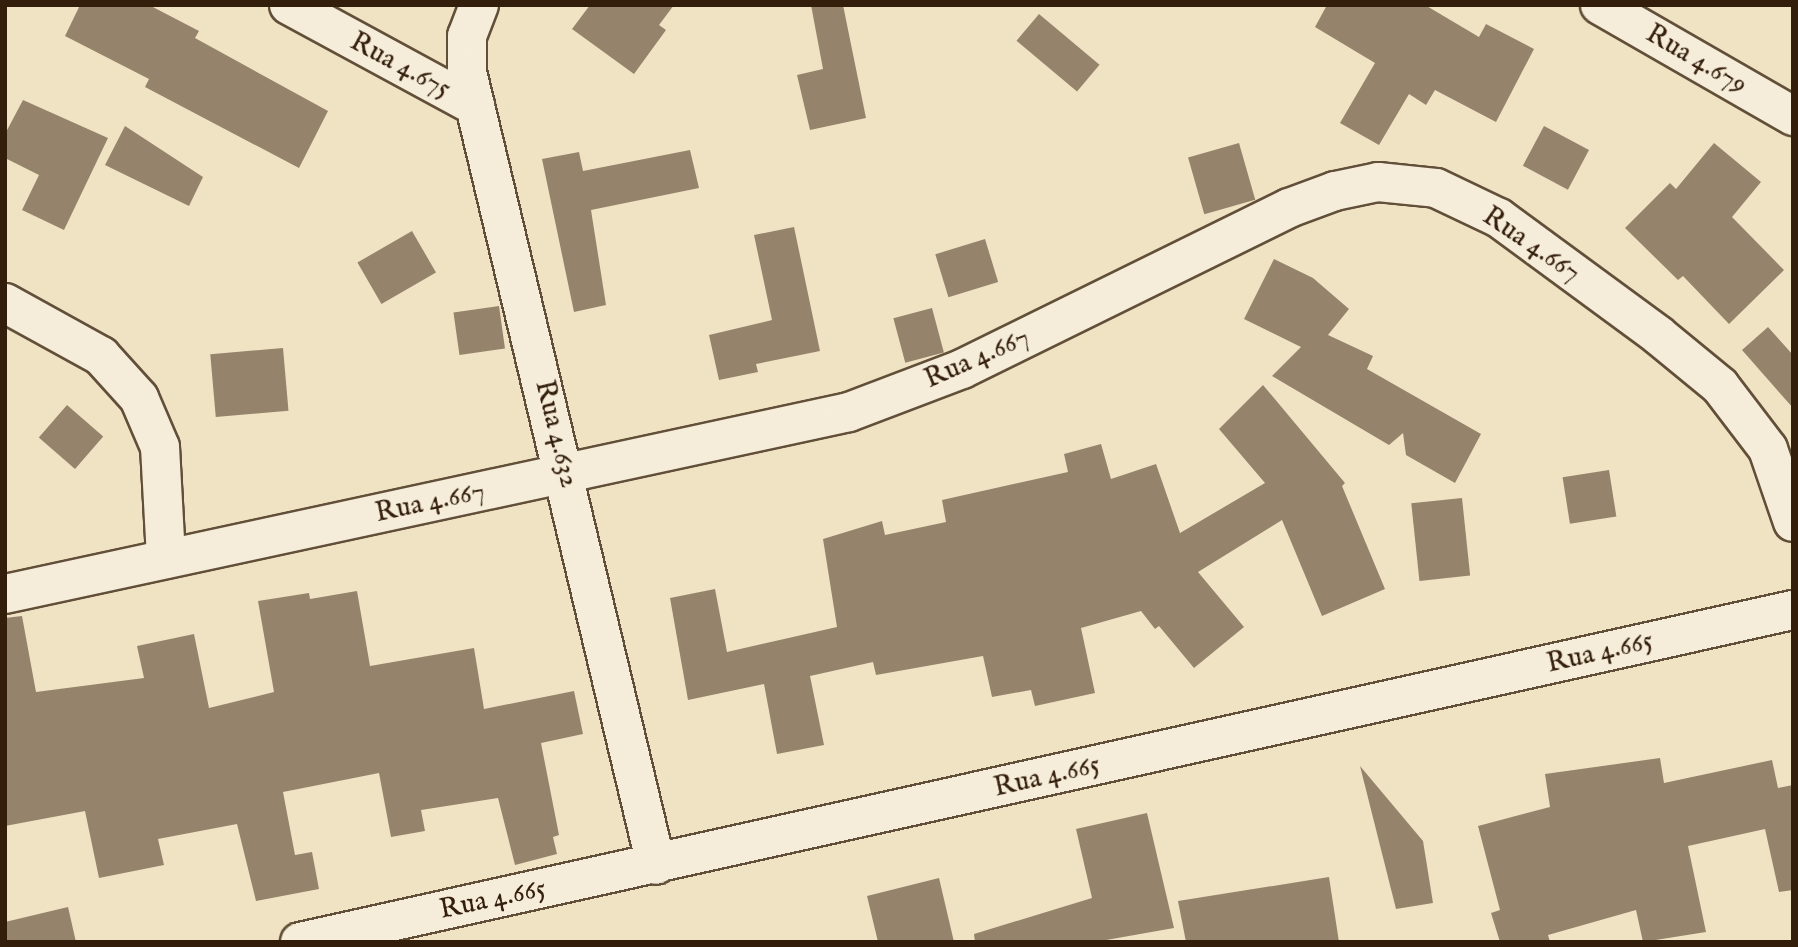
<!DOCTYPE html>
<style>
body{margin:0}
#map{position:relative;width:1798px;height:947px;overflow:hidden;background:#f0e3c4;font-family:"IM FELL English",serif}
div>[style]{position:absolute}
.building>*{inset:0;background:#95846b;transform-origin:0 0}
.roads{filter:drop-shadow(2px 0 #624f39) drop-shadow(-2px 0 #624f39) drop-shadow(0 2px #624f39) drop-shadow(0 -2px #624f39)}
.minor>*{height:38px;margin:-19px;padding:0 19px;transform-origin:19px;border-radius:19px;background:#f5edd9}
span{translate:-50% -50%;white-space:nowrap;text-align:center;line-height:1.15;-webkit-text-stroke:6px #f5edd9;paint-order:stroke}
.street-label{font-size:28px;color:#331e0b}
.frame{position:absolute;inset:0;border:7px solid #331e0b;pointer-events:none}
</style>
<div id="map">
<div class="building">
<div style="clip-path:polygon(80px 5px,149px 5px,199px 31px,195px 38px,328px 111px,299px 168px,145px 87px,149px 79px,65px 36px)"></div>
<div style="clip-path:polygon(590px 5px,674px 5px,659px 25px,666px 30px,634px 74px,572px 29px)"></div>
<div style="clip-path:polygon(811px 5px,843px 5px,866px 118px,810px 130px,797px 75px,823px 69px)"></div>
<div style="clip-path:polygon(1327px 5px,1425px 5px,1479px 37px,1486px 24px,1534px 49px,1496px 122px,1435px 90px,1426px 105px,1409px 94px,1379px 145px,1340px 123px,1375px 63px,1315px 27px)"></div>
<div style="left:1039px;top:14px;width:79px;height:35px;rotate:40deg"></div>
<div style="clip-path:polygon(23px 100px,108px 138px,64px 230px,22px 210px,39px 175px,5px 158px,5px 134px)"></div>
<div style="clip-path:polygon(125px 126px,203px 177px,189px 206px,105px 165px)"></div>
<div style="left:1544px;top:126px;width:51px;height:45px;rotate:28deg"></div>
<div style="left:1239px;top:143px;width:59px;height:53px;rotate:74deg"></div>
<div style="clip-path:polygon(1714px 143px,1761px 182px,1732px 217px,1784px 270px,1729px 324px,1683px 276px,1678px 280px,1625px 228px,1670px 183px,1676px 189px)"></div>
<div style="clip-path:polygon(690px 150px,699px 188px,591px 210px,606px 305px,574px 312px,542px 159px,579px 152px,583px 171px)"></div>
<div style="clip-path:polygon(794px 227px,820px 351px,756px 364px,758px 372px,719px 380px,709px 335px,772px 320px,754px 235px)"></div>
<div style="left:412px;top:231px;width:48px;height:63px;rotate:60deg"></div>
<div style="left:985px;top:239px;width:45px;height:52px;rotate:73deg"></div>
<div style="clip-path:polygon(1274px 259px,1313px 278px,1349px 309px,1328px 335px,1373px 356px,1367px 369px,1481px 434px,1455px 483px,1406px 455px,1403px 433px,1389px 445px,1272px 376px,1301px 347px,1244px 319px)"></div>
<div style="left:499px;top:306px;width:43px;height:46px;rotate:82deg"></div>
<div style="left:932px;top:308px;width:46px;height:40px;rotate:75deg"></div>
<div style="clip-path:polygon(1768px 327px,1793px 355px,1793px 408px,1742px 350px)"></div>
<div style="left:283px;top:348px;width:63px;height:73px;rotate:85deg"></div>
<div style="clip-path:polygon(1263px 385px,1345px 483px,1342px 486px,1385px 589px,1322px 616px,1282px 520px,1198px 572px,1244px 627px,1194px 668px,1159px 626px,1155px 629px,1141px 611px,1081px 628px,1095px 693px,1035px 706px,1031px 690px,992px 697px,983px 656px,876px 675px,873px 662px,810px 676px,824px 745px,777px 754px,764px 684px,688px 700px,670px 598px,715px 589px,727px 652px,837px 627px,823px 539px,882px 521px,885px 535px,946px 522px,942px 500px,1068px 472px,1064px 454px,1101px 444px,1111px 479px,1156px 464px,1180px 533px,1265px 483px,1219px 429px)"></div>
<div style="left:67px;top:405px;width:48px;height:43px;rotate:41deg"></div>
<div style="left:1609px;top:470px;width:47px;height:47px;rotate:81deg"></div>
<div style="left:1462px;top:498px;width:78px;height:51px;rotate:84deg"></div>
<div style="clip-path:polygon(357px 591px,370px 666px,474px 648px,484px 709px,574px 691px,583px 734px,541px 743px,559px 835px,553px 837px,557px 854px,515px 865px,498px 798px,421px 810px,425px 831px,391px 837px,379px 773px,283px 792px,295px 855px,312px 852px,319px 889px,256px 901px,237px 824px,158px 839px,164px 865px,99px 878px,85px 811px,5px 826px,5px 618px,22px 616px,36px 692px,144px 678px,137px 646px,194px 634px,209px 708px,274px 692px,258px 601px,309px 593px,310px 599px)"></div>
<div style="clip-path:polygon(1660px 758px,1664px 783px,1772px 760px,1778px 788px,1793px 785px,1793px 890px,1779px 892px,1765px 829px,1688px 846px,1706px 932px,1643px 942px,1636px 910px,1548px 935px,1550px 942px,1500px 942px,1491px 913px,1500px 910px,1478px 826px,1550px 807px,1545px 774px)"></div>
<div style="clip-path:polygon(1360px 766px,1423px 841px,1433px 903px,1396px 909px)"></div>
<div style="clip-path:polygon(1147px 813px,1174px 928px,1095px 942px,975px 942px,974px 934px,1092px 898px,1076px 829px)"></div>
<div style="clip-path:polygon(1329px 877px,1339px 942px,1186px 942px,1178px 901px)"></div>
<div style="clip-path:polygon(939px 878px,954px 942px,878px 942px,867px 896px)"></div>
<div style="clip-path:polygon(68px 907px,76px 942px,5px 942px,5px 922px)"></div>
</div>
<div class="roads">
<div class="minor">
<div style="left:289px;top:5px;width:212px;rotate:28.5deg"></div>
<div style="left:479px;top:5px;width:33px;rotate:111deg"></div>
<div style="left:467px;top:36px;width:36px;rotate:90deg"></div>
<div style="left:467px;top:72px;width:815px;rotate:76.59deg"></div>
<div style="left:1600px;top:5px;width:223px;rotate:29.9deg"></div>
<div style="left:5px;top:303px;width:110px;rotate:28.9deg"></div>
<div style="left:101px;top:356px;width:57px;rotate:47.9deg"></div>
<div style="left:139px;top:398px;width:53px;rotate:66.8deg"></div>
<div style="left:160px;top:447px;width:112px;rotate:86.9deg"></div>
<div style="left:5px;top:594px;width:863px;rotate:-12.17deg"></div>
<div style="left:849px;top:412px;width:121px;rotate:-20.8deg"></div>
<div style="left:962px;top:369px;width:364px;rotate:-26.2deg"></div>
<div style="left:1289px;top:208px;width:49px;rotate:-20.3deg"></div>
<div style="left:1335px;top:191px;width:44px;rotate:-11.8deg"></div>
<div style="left:1378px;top:182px;width:58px;rotate:5.9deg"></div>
<div style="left:1436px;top:188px;width:70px;rotate:25.5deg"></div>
<div style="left:1499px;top:218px;width:197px;rotate:36.3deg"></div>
<div style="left:1658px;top:335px;width:80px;rotate:39.4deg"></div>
<div style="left:1720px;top:386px;width:79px;rotate:52.7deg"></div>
<div style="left:1768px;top:449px;width:77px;rotate:71.1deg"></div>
<div style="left:300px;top:942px;width:1529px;rotate:-12.54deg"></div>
</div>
</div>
<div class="street-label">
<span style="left:1696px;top:60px;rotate:30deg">Rua 4.679</span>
<span style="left:400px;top:66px;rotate:28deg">Rua 4.675</span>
<span style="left:1531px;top:245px;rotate:34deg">Rua 4.667</span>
<span style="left:977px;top:359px;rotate:-24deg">Rua 4.667</span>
<span style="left:556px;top:434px;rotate:76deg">Rua 4.632</span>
<span style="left:430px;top:503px;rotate:-12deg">Rua 4.667</span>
<span style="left:1600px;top:653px;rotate:-13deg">Rua 4.665</span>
<span style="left:1047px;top:777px;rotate:-13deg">Rua 4.665</span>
<span style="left:493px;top:900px;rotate:-12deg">Rua 4.665</span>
</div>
<div class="frame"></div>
</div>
